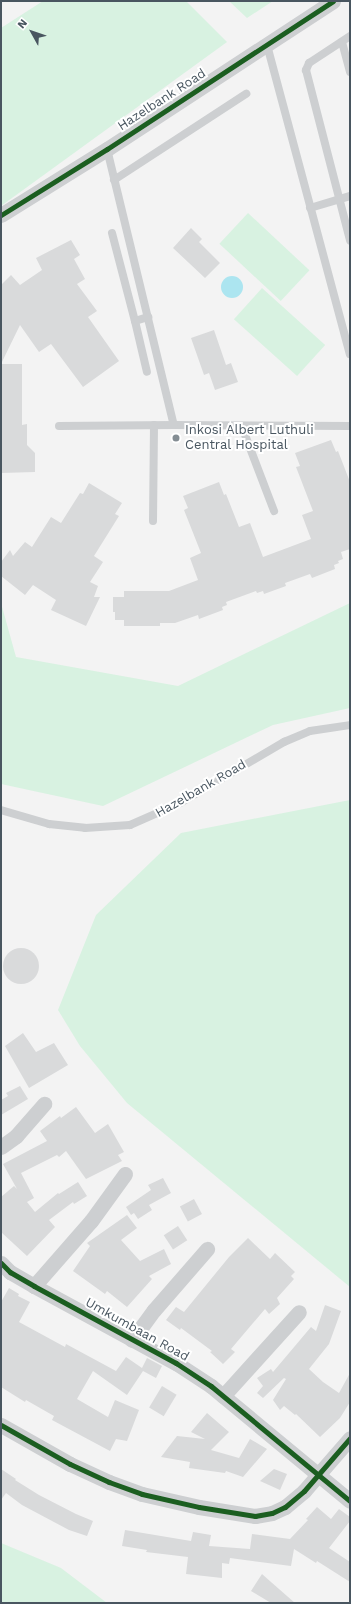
<!DOCTYPE html>
<style>
body{margin:0}
#map{position:relative;width:351px;height:1604px;overflow:hidden;background:#f3f3f3;font-family:"Work Sans",sans-serif}
div>[style]{position:absolute}
.green>*{inset:0;background:#d8f2e1;transform-origin:0 0}
.water>*{inset:0;background:#ace5f0}
.round{border-radius:50%}
.building>*{inset:0;background:#d9dadb;transform-origin:0 0}
.service>*{height:8px;margin:-4px;padding:0 4px;transform-origin:4px;border-radius:4px;background:#cdcfd1}
.minor>*{height:15px;margin:-7.5px;padding:0 7.5px;transform-origin:7.5px;border-radius:7.5px;background:#cdcfd1}
.cycleway>*{height:5px;margin:-2.5px;padding:0 2.5px;transform-origin:2.5px;border-radius:2.5px;background:#1b5e20}
.dots>*{width:11px;height:11px;translate:-50% -50%;box-sizing:border-box;border:2px solid #fff;border-radius:50%}
span{translate:-50% -50%;white-space:nowrap;text-align:center;line-height:1.15;-webkit-text-stroke:4px #fff;paint-order:stroke}
.street-label{font-size:13px;color:#495660}
.poi-label{font-size:13px;color:#495660}
.left{translate:0 -50%;text-align:left}
.frame{position:absolute;inset:0;border:2px solid #495660;pointer-events:none}
.north{position:absolute;left:12px;top:12px;width:40px;height:40px;-webkit-text-stroke:3px #fff;paint-order:stroke;rotate:310deg;font-size:11px;font-weight:700;line-height:16px;text-align:center;color:#495660}
.north::after{content:'';display:block;margin:auto;width:14px;height:18px;background:#495660;clip-path:polygon(50% 0,100% 100%,50% 72%,0 100%)}
</style>
<div id="map">
<div class="green">
<div style="clip-path:polygon(43px 1px,186px 1px,227px 42px,1px 206px,1px 28px)"></div>
<div style="clip-path:polygon(229px 1px,273px 1px,247px 18px)"></div>
<div style="left:248px;top:213px;width:84px;height:42px;rotate:43deg"></div>
<div style="left:262px;top:288px;width:85px;height:42px;rotate:42deg"></div>
<div style="clip-path:polygon(1px 603px,16px 657px,178px 686px,350px 603px,350px 708px,273px 725px,103px 806px,1px 784px)"></div>
<div style="clip-path:polygon(350px 800px,350px 1287px,127px 1103px,80px 1046px,58px 1010px,96px 915px,181px 833px)"></div>
<div style="clip-path:polygon(1px 1543px,61px 1568px,107px 1603px,1px 1603px)"></div>
</div>
<div class="water">
<div class="round" style="left:221px;top:276px;width:22px;height:22px"></div>
</div>
<div class="building">
<div style="clip-path:polygon(191px 228px,202px 239px,199px 242px,220px 263px,205px 278px,173px 248px)"></div>
<div style="clip-path:polygon(71px 240px,80px 255px,74px 259px,85px 279px,77px 284px,97px 311px,88px 317px,119px 361px,83px 387px,51px 344px,39px 352px,20px 325px,1px 364px,1px 285px,11px 275px,20px 285px,42px 270px,36px 258px)"></div>
<div style="clip-path:polygon(214px 330px,226px 365px,231px 363px,238px 382px,215px 390px,209px 373px,204px 375px,191px 338px)"></div>
<div style="clip-path:polygon(1px 364px,22px 364px,22px 425px,27px 424px,27px 445px,35px 453px,35px 472px,1px 473px)"></div>
<div style="clip-path:polygon(331px 440px,336px 452px,338px 451px,350px 482px,350px 549px,341px 552px,343px 559px,338px 561px,339px 563px,334px 565px,335px 569px,312px 578px,310px 574px,285px 583px,286px 586px,264px 594px,263px 591px,257px 593px,256px 591px,226px 602px,227px 605px,222px 607px,223px 610px,199px 619px,198px 615px,175px 623px,160px 623px,160px 626px,124px 626px,124px 620px,115px 620px,115px 612px,113px 612px,113px 597px,124px 597px,124px 591px,169px 591px,198px 580px,190px 558px,201px 553px,184px 510px,188px 508px,183px 496px,219px 482px,224px 495px,226px 494px,239px 527px,250px 523px,263px 557px,311px 539px,302px 515px,313px 511px,296px 467px,300px 466px,295px 453px)"></div>
<div style="clip-path:polygon(89px 483px,122px 503px,115px 514px,119px 516px,94px 556px,103px 562px,90px 582px,98px 586px,94px 597px,100px 597px,86px 626px,51px 610px,56px 600px,33px 585px,25px 595px,1px 576px,1px 562px,10px 550px,13px 556px,25px 542px,32px 547px,51px 517px,61px 523px,80px 493px,83px 494px)"></div>
<div class="round" style="left:3px;top:948px;width:36px;height:36px"></div>
<div style="clip-path:polygon(23px 1033px,36px 1052px,54px 1043px,68px 1065px,29px 1088px,5px 1046px)"></div>
<div style="clip-path:polygon(20px 1086px,28px 1099px,1px 1115px,1px 1100px,8px 1096px,6px 1093px)"></div>
<div style="clip-path:polygon(76px 1107px,95px 1133px,108px 1124px,124px 1152px,118px 1155px,122px 1161px,86px 1179px,66px 1151px,59px 1157px,57px 1155px,21px 1173px,34px 1198px,27px 1202px,35px 1212px,58px 1193px,59px 1194px,78px 1182px,87px 1196px,74px 1204px,73px 1202px,49px 1220px,55px 1227px,27px 1256px,1px 1232px,1px 1197px,14px 1186px,17px 1189px,3px 1164px,47px 1141px,40px 1131px,60px 1116px,61px 1118px)"></div>
<div style="clip-path:polygon(163px 1178px,171px 1193px,149px 1205px,152px 1210px,138px 1219px,134px 1213px,131px 1215px,126px 1207px,151px 1190px,148px 1185px)"></div>
<div style="left:194px;top:1199px;width:17px;height:16px;rotate:62deg"></div>
<div style="clip-path:polygon(127px 1215px,137px 1228px,121px 1240px,140px 1261px,164px 1249px,171px 1264px,149px 1276px,152px 1279px,127px 1307px,107px 1291px,105px 1294px,73px 1271px,90px 1246px,87px 1243px)"></div>
<div style="left:178px;top:1226px;width:17px;height:17px;rotate:57deg"></div>
<div style="clip-path:polygon(248px 1238px,270px 1259px,275px 1253px,295px 1272px,291px 1276px,294px 1279px,277px 1298px,280px 1304px,269px 1314px,265px 1309px,231px 1349px,235px 1352px,223px 1364px,210px 1352px,212px 1351px,181px 1328px,180px 1330px,166px 1320px,176px 1307px,184px 1312px,229px 1257px)"></div>
<div style="clip-path:polygon(9px 1288px,19px 1294px,18px 1296px,30px 1302px,19px 1322px,65px 1347px,66px 1344px,116px 1371px,126px 1357px,142px 1368px,147px 1358px,162px 1366px,156px 1378px,143px 1371px,127px 1395px,93px 1371px,77px 1399px,108px 1417px,115px 1400px,139px 1410px,127px 1441px,116px 1439px,110px 1451px,52px 1420px,54px 1416px,26px 1400px,25px 1402px,1px 1387px,1px 1302px)"></div>
<div style="clip-path:polygon(325px 1305px,341px 1311px,329px 1344px,309px 1369px,323px 1382px,339px 1393px,350px 1373px,350px 1402px,340px 1418px,320px 1437px,296px 1414px,295px 1415px,284px 1406px,280px 1410px,273px 1400px,286px 1379px,284px 1378px,263px 1398px,257px 1393px,263px 1386px,257px 1378px,271px 1369px,273px 1372px,311px 1327px,316px 1331px)"></div>
<div style="left:162px;top:1386px;width:17px;height:25px;rotate:31deg"></div>
<div style="clip-path:polygon(207px 1413px,229px 1432px,211px 1450px,239px 1458px,250px 1439px,267px 1449px,243px 1477px,226px 1471px,225px 1473px,189px 1468px,190px 1462px,161px 1457px,177px 1436px,205px 1439px,191px 1432px)"></div>
<div style="clip-path:polygon(1px 1469px,16px 1479px,15px 1480px,39px 1495px,76px 1514px,93px 1521px,87px 1536px,69px 1530px,22px 1505px,6px 1493px,1px 1500px)"></div>
<div style="clip-path:polygon(274px 1469px,287px 1474px,280px 1490px,260px 1481px)"></div>
<div style="clip-path:polygon(317px 1507px,331px 1519px,339px 1509px,350px 1517px,350px 1521px,329px 1548px,350px 1562px,350px 1582px,317px 1561px,316px 1563px,294px 1549px,291px 1566px,230px 1558px,229px 1564px,222px 1563px,222px 1578px,186px 1574px,188px 1557px,146px 1552px,147px 1550px,122px 1546px,125px 1530px,191px 1541px,193px 1532px,211px 1535px,209px 1546px,250px 1549px,252px 1534px,290px 1539px,308px 1520px,306px 1519px)"></div>
<div style="clip-path:polygon(262px 1574px,271px 1582px,295px 1603px,271px 1603px,251px 1591px)"></div>
</div>
<div class="service">
<div style="left:350px;top:36px;width:49px;rotate:146.6deg"></div>
<div style="left:309px;top:63px;width:8px;rotate:113deg"></div>
<div style="left:306px;top:70px;width:176px;rotate:75.5deg"></div>
<div style="left:342px;top:42px;width:31px;rotate:75deg"></div>
<div style="left:267px;top:45px;width:320px;rotate:75deg"></div>
<div style="left:107px;top:149px;width:284px;rotate:76.4deg"></div>
<div style="left:174px;top:425px;width:176px;rotate:0.3deg"></div>
<div style="left:114px;top:180px;width:158px;rotate:-33.1deg"></div>
<div style="left:310px;top:208px;width:42px;rotate:-16.7deg"></div>
<div style="left:112px;top:233px;width:91px;rotate:75.4deg"></div>
<div style="left:135px;top:321px;width:14px;rotate:-17deg"></div>
<div style="left:135px;top:321px;width:52px;rotate:76.8deg"></div>
<div style="left:59px;top:426px;width:115px;rotate:-0.5deg"></div>
<div style="left:242px;top:427px;width:90px;rotate:69.1deg"></div>
<div style="left:153px;top:521px;width:96px;rotate:-89.4deg"></div>
<div style="left:1px;top:810px;width:50px;rotate:16.3deg"></div>
<div style="left:49px;top:824px;width:36px;rotate:6deg"></div>
<div style="left:85px;top:828px;width:45px;rotate:-3.8deg"></div>
<div style="left:130px;top:825px;width:55px;rotate:-23.7deg"></div>
<div style="left:180px;top:803px;width:121px;rotate:-30.4deg"></div>
<div style="left:284px;top:742px;width:28px;rotate:-23deg"></div>
<div style="left:310px;top:731px;width:40px;rotate:-8.5deg"></div>
</div>
<div class="minor">
<div style="left:1px;top:215px;width:125px;rotate:-31.9deg"></div>
<div style="left:107px;top:149px;width:270px;rotate:-33.2deg"></div>
<div style="left:1px;top:1147px;width:19px;rotate:-36deg"></div>
<div style="left:16px;top:1136px;width:43px;rotate:-48.8deg"></div>
<div style="left:1px;top:1263px;width:13px;rotate:45deg"></div>
<div style="left:10px;top:1272px;width:28px;rotate:30deg"></div>
<div style="left:34px;top:1286px;width:162px;rotate:28.5deg"></div>
<div style="left:176px;top:1363px;width:42px;rotate:33.3deg"></div>
<div style="left:211px;top:1386px;width:180px;rotate:39.6deg"></div>
<div style="left:34px;top:1286px;width:86px;rotate:-48.8deg"></div>
<div style="left:91px;top:1221px;width:58px;rotate:-54.1deg"></div>
<div style="left:132px;top:1340px;width:37px;rotate:-54deg"></div>
<div style="left:154px;top:1310px;width:81px;rotate:-49deg"></div>
<div style="left:223px;top:1396px;width:113px;rotate:-47.9deg"></div>
<div style="left:1px;top:1425px;width:79px;rotate:29.5deg"></div>
<div style="left:70px;top:1464px;width:43px;rotate:24.8deg"></div>
<div style="left:109px;top:1482px;width:35px;rotate:20deg"></div>
<div style="left:142px;top:1494px;width:58px;rotate:12.8deg"></div>
<div style="left:199px;top:1507px;width:57px;rotate:9.1deg"></div>
<div style="left:255px;top:1516px;width:17px;rotate:-10deg"></div>
<div style="left:272px;top:1513px;width:14px;rotate:-25deg"></div>
<div style="left:285px;top:1507px;width:25px;rotate:-40deg"></div>
<div style="left:304px;top:1491px;width:70px;rotate:-49deg"></div>
</div>
<div class="cycleway">
<div style="left:1px;top:215px;width:125px;rotate:-31.9deg"></div>
<div style="left:107px;top:149px;width:270px;rotate:-33.2deg"></div>
<div style="left:1px;top:1263px;width:13px;rotate:45deg"></div>
<div style="left:10px;top:1272px;width:28px;rotate:30deg"></div>
<div style="left:34px;top:1286px;width:162px;rotate:28.5deg"></div>
<div style="left:176px;top:1363px;width:42px;rotate:33.3deg"></div>
<div style="left:211px;top:1386px;width:180px;rotate:39.6deg"></div>
<div style="left:1px;top:1425px;width:79px;rotate:29.5deg"></div>
<div style="left:70px;top:1464px;width:43px;rotate:24.8deg"></div>
<div style="left:109px;top:1482px;width:35px;rotate:20deg"></div>
<div style="left:142px;top:1494px;width:58px;rotate:12.8deg"></div>
<div style="left:199px;top:1507px;width:57px;rotate:9.1deg"></div>
<div style="left:255px;top:1516px;width:17px;rotate:-10deg"></div>
<div style="left:272px;top:1513px;width:14px;rotate:-25deg"></div>
<div style="left:285px;top:1507px;width:25px;rotate:-40deg"></div>
<div style="left:304px;top:1491px;width:70px;rotate:-49deg"></div>
</div>
<div class="dots">
<div style="left:176px;top:438px;background:#848d93"></div>
</div>
<div class="street-label">
<span style="left:162px;top:100px;rotate:-33deg">Hazelbank Road</span>
<span style="left:201px;top:789px;rotate:-30deg">Hazelbank Road</span>
<span style="left:137px;top:1330px;rotate:29deg">Umkumbaan Road</span>
</div>
<div class="poi-label">
<span class="left" style="left:185px;top:438px">Inkosi Albert Luthuli<br>Central Hospital</span>
</div>
<div class="frame"></div>
<div class="north">N</div>
</div>
